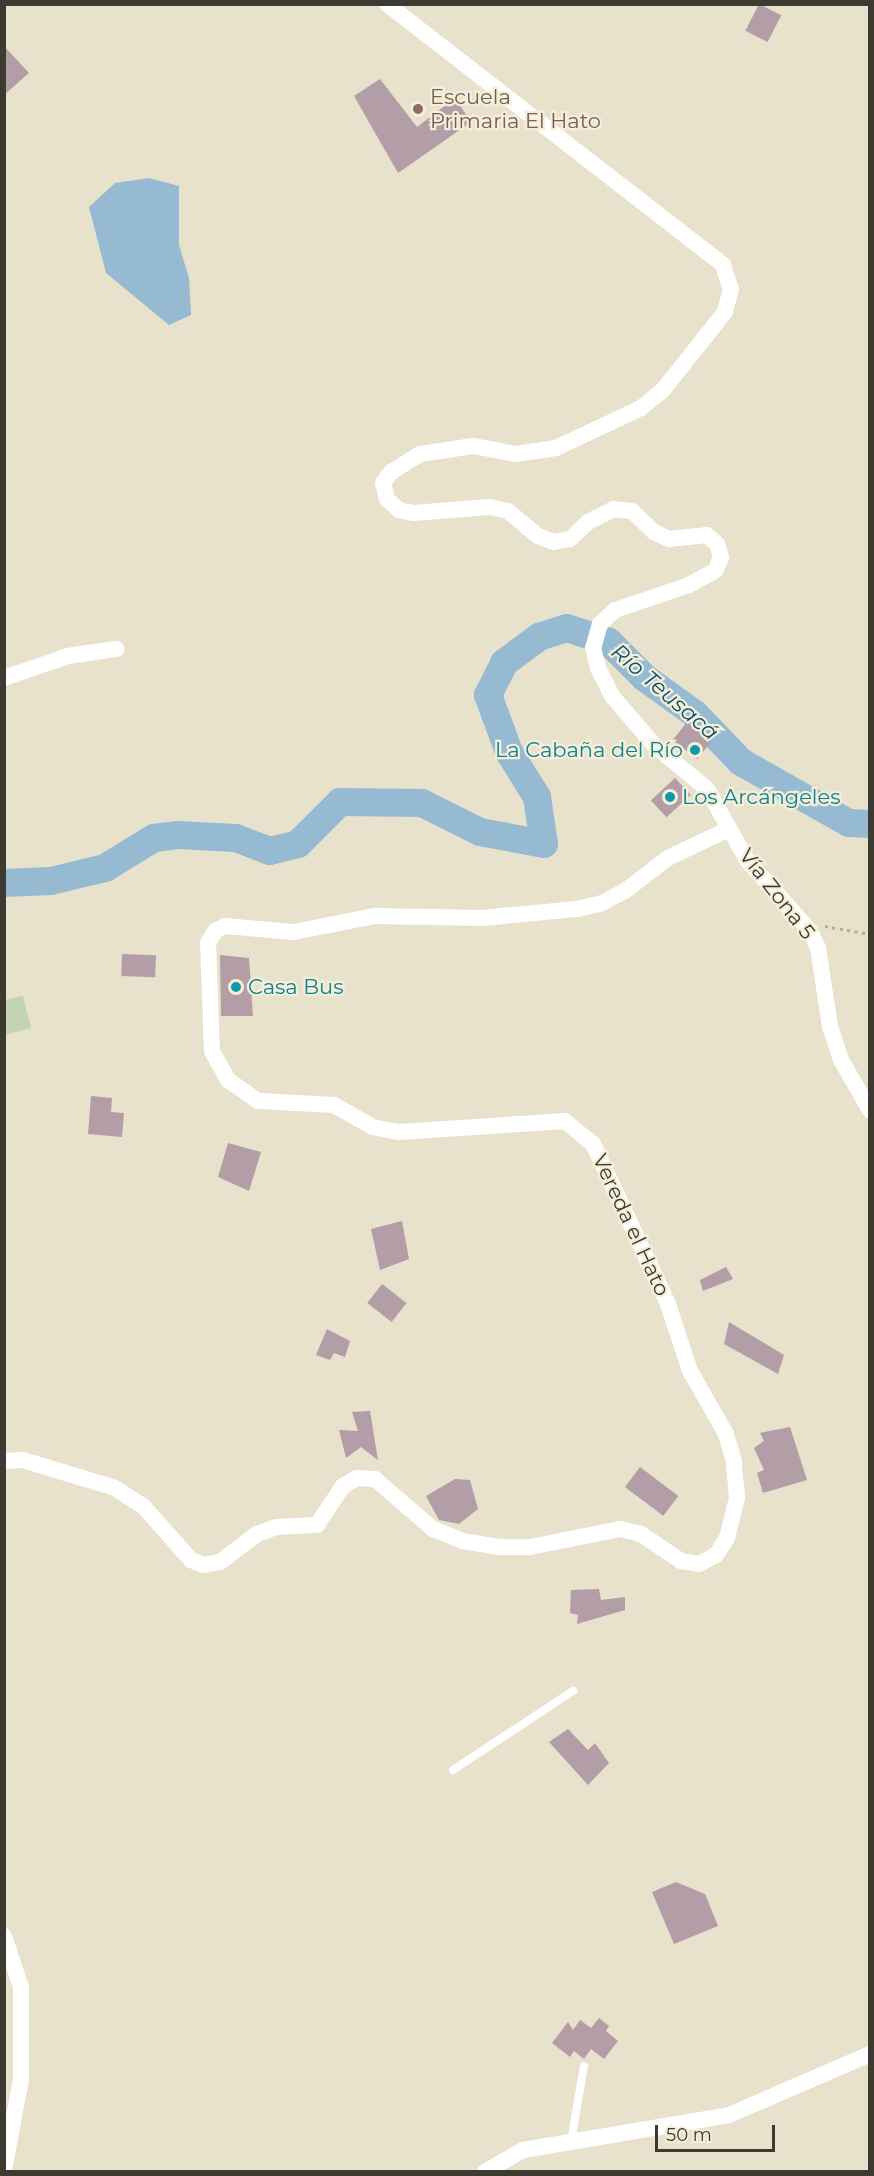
<!DOCTYPE html>
<meta charset="utf-8">
<style>
body{margin:0}
#map{position:relative;width:874px;height:2176px;overflow:hidden;background:#e8e1cc;font-family:Montserrat,sans-serif}
div>[style]{position:absolute}
.green>*{inset:0;background:#c2d3b6}
.water>*{inset:0;background:#95bad1}
.river>*{height:28px;margin:-14px;padding:0 14px;transform-origin:14px;border-radius:14px;background:#95bad1}
.building>*{inset:0;background:#b39da6;transform-origin:0 0}
.path>*{height:3px;margin-top:-1.5px;transform-origin:0;background:repeating-linear-gradient(90deg,#b1ab9a 0 3px,transparent 0 7.5px)}
.service>*{height:8px;margin:-4px;padding:0 4px;transform-origin:4px;border-radius:4px;background:#fff}
.minor>*{height:16px;margin:-8px;padding:0 8px;transform-origin:8px;border-radius:8px;background:#fff}
.dots>*{width:16px;height:16px;translate:-50% -50%;box-sizing:border-box;border:3px solid #f5eed9;border-radius:50%}
span{translate:-50% -50%;white-space:nowrap;text-align:center;line-height:1.15;-webkit-text-stroke:4.5px #f5eed9;paint-order:stroke}
.education-label{font-size:21px;color:#785e54}
.left{translate:0 -50%;text-align:left}
.culture-label{font-size:21px;color:#0d838f}
.right{translate:-100% -50%;text-align:right}
.street-label{font-size:21px;color:#3d3a32}
.water-label{font-size:22px;color:#0e5271;font-style:italic}
.frame{position:absolute;inset:0;border:6px solid #3d3a32;pointer-events:none}
.scale{position:absolute;left:655px;top:2125px;width:120px;height:27px;box-sizing:border-box;border:3px solid #3d3a32;border-top:0;padding-left:8px;font-size:18px;line-height:21px;white-space:nowrap;color:#3d3a32;-webkit-text-stroke:4px #f5eed9;paint-order:stroke}
</style>
<div id="map">
<div class="green">
<div style="clip-path:polygon(23px 996px,31px 1028px,5px 1035px,5px 1000px)"></div>
</div>
<div class="water">
<div style="clip-path:polygon(149px 178px,179px 186px,179px 245px,189px 278px,191px 315px,169px 325px,106px 273px,89px 207px,115px 183px)"></div>
</div>
<div class="river">
<div style="left:4px;top:883px;width:47px;rotate:-2.4deg"></div>
<div style="left:51px;top:881px;width:56px;rotate:-13.5deg"></div>
<div style="left:105px;top:868px;width:57px;rotate:-31.5deg"></div>
<div style="left:154px;top:838px;width:25px;rotate:-7deg"></div>
<div style="left:179px;top:835px;width:57px;rotate:3deg"></div>
<div style="left:236px;top:838px;width:36px;rotate:21deg"></div>
<div style="left:270px;top:851px;width:29px;rotate:-14deg"></div>
<div style="left:298px;top:844px;width:59px;rotate:-45deg"></div>
<div style="left:340px;top:802px;width:82px;rotate:0.7deg"></div>
<div style="left:422px;top:803px;width:65px;rotate:26.6deg"></div>
<div style="left:480px;top:832px;width:65px;rotate:10.6deg"></div>
<div style="left:544px;top:844px;width:48px;rotate:-98.5deg"></div>
<div style="left:537px;top:797px;width:53px;rotate:-121.9deg"></div>
<div style="left:509px;top:752px;width:61px;rotate:-110.2deg"></div>
<div style="left:488px;top:695px;width:36px;rotate:-63deg"></div>
<div style="left:504px;top:663px;width:44px;rotate:-36.6deg"></div>
<div style="left:539px;top:637px;width:29px;rotate:-18deg"></div>
<div style="left:567px;top:628px;width:44px;rotate:18.4deg"></div>
<div style="left:609px;top:642px;width:51px;rotate:45deg"></div>
<div style="left:645px;top:678px;width:62px;rotate:35.8deg"></div>
<div style="left:695px;top:714px;width:66px;rotate:46.2deg"></div>
<div style="left:741px;top:762px;width:124px;rotate:29.5deg"></div>
<div style="left:849px;top:823px;width:21px;rotate:3deg"></div>
</div>
<div class="building">
<div style="left:759px;top:4px;width:25px;height:30px;rotate:27deg"></div>
<div style="clip-path:polygon(4px 46px,29px 73px,4px 95px)"></div>
<div style="clip-path:polygon(380px 79px,417px 127px,455px 98px,471px 122px,398px 173px,354px 96px)"></div>
<div style="left:687px;top:722px;width:31px;height:23px;rotate:38deg"></div>
<div style="left:675px;top:778px;width:23px;height:33px;rotate:47deg"></div>
<div style="left:122px;top:954px;width:34px;height:22px;rotate:2deg"></div>
<div style="clip-path:polygon(220px 955px,249px 958px,253px 1016px,221px 1016px)"></div>
<div style="clip-path:polygon(91px 1096px,112px 1098px,111px 1112px,124px 1113px,122px 1137px,88px 1134px)"></div>
<div style="clip-path:polygon(228px 1143px,261px 1152px,249px 1191px,218px 1177px)"></div>
<div style="clip-path:polygon(402px 1221px,409px 1259px,380px 1270px,371px 1229px)"></div>
<div style="clip-path:polygon(726px 1267px,733px 1279px,703px 1291px,700px 1280px)"></div>
<div style="left:382px;top:1284px;width:31px;height:24px;rotate:38deg"></div>
<div style="clip-path:polygon(729px 1322px,784px 1355px,778px 1374px,724px 1344px)"></div>
<div style="clip-path:polygon(327px 1329px,350px 1341px,345px 1357px,334px 1353px,330px 1360px,316px 1355px)"></div>
<div style="clip-path:polygon(370px 1411px,378px 1460px,361px 1447px,346px 1458px,339px 1430px,358px 1431px,352px 1412px)"></div>
<div style="clip-path:polygon(790px 1427px,807px 1480px,763px 1493px,757px 1473px,764px 1470px,754px 1448px,764px 1441px,760px 1433px)"></div>
<div style="left:640px;top:1467px;width:48px;height:25px;rotate:37deg"></div>
<div style="clip-path:polygon(455px 1479px,470px 1480px,478px 1509px,459px 1524px,439px 1520px,426px 1496px)"></div>
<div style="clip-path:polygon(599px 1589px,601px 1600px,625px 1597px,625px 1610px,577px 1624px,578px 1615px,570px 1613px,571px 1590px)"></div>
<div style="clip-path:polygon(568px 1729px,588px 1750px,595px 1743px,609px 1763px,588px 1785px,549px 1742px)"></div>
<div style="clip-path:polygon(676px 1882px,705px 1894px,718px 1926px,674px 1944px,652px 1892px)"></div>
<div style="clip-path:polygon(599px 2018px,609px 2026px,606px 2031px,618px 2041px,604px 2059px,591px 2049px,584px 2059px,574px 2051px,570px 2057px,552px 2043px,568px 2022px,573px 2030px,580px 2020px,591px 2028px)"></div>
</div>
<div class="path">
<div style="left:825px;top:926px;width:46px;rotate:10.1deg"></div>
</div>
<div class="service">
<div style="left:453px;top:1770px;width:144px;rotate:-33.4deg"></div>
<div style="left:571px;top:2142px;width:77px;rotate:-80.3deg"></div>
</div>
<div class="minor">
<div style="left:387px;top:4px;width:425px;rotate:37.8deg"></div>
<div style="left:723px;top:265px;width:25px;rotate:72deg"></div>
<div style="left:731px;top:289px;width:24px;rotate:105deg"></div>
<div style="left:725px;top:312px;width:100px;rotate:128.5deg"></div>
<div style="left:663px;top:390px;width:28px;rotate:141deg"></div>
<div style="left:641px;top:408px;width:94px;rotate:154.8deg"></div>
<div style="left:556px;top:448px;width:40px;rotate:171.5deg"></div>
<div style="left:516px;top:454px;width:44px;rotate:-169.5deg"></div>
<div style="left:473px;top:446px;width:54px;rotate:171.4deg"></div>
<div style="left:420px;top:454px;width:34px;rotate:148deg"></div>
<div style="left:391px;top:472px;width:14px;rotate:126deg"></div>
<div style="left:383px;top:483px;width:16px;rotate:76deg"></div>
<div style="left:387px;top:499px;width:16px;rotate:43deg"></div>
<div style="left:399px;top:510px;width:14px;rotate:12deg"></div>
<div style="left:413px;top:513px;width:77px;rotate:-4.5deg"></div>
<div style="left:490px;top:507px;width:18px;rotate:13deg"></div>
<div style="left:508px;top:511px;width:39px;rotate:40deg"></div>
<div style="left:538px;top:536px;width:17px;rotate:21deg"></div>
<div style="left:554px;top:542px;width:16px;rotate:-11deg"></div>
<div style="left:570px;top:539px;width:25px;rotate:-43deg"></div>
<div style="left:588px;top:522px;width:28px;rotate:-27deg"></div>
<div style="left:613px;top:509px;width:19px;rotate:6deg"></div>
<div style="left:632px;top:511px;width:30px;rotate:44deg"></div>
<div style="left:654px;top:532px;width:17px;rotate:25deg"></div>
<div style="left:669px;top:539px;width:38px;rotate:-6deg"></div>
<div style="left:707px;top:535px;width:13px;rotate:42deg"></div>
<div style="left:717px;top:544px;width:14px;rotate:73deg"></div>
<div style="left:721px;top:557px;width:15px;rotate:113deg"></div>
<div style="left:715px;top:571px;width:30px;rotate:152deg"></div>
<div style="left:689px;top:585px;width:78px;rotate:161.3deg"></div>
<div style="left:615px;top:610px;width:21px;rotate:137deg"></div>
<div style="left:600px;top:624px;width:25px;rotate:106deg"></div>
<div style="left:593px;top:648px;width:21px;rotate:76deg"></div>
<div style="left:598px;top:668px;width:31px;rotate:63deg"></div>
<div style="left:612px;top:696px;width:66px;rotate:49.3deg"></div>
<div style="left:655px;top:746px;width:67px;rotate:39.6deg"></div>
<div style="left:707px;top:789px;width:81px;rotate:60.6deg"></div>
<div style="left:747px;top:860px;width:95px;rotate:48.4deg"></div>
<div style="left:810px;top:931px;width:19px;rotate:65deg"></div>
<div style="left:818px;top:948px;width:79px;rotate:81.3deg"></div>
<div style="left:830px;top:1026px;width:36px;rotate:72deg"></div>
<div style="left:841px;top:1060px;width:58px;rotate:59.9deg"></div>
<div style="left:4px;top:678px;width:68px;rotate:-19deg"></div>
<div style="left:68px;top:656px;width:49px;rotate:-8.3deg"></div>
<div style="left:4px;top:1461px;width:19px;rotate:-3deg"></div>
<div style="left:23px;top:1460px;width:96px;rotate:16.9deg"></div>
<div style="left:115px;top:1488px;width:35px;rotate:33deg"></div>
<div style="left:144px;top:1507px;width:71px;rotate:48.4deg"></div>
<div style="left:191px;top:1560px;width:14px;rotate:21deg"></div>
<div style="left:204px;top:1565px;width:16px;rotate:-11deg"></div>
<div style="left:220px;top:1562px;width:46px;rotate:-37.1deg"></div>
<div style="left:257px;top:1534px;width:20px;rotate:-20deg"></div>
<div style="left:276px;top:1527px;width:41px;rotate:-2.8deg"></div>
<div style="left:317px;top:1525px;width:47px;rotate:-56.3deg"></div>
<div style="left:343px;top:1486px;width:16px;rotate:-30deg"></div>
<div style="left:357px;top:1478px;width:18px;rotate:3deg"></div>
<div style="left:375px;top:1479px;width:77px;rotate:40.8deg"></div>
<div style="left:433px;top:1529px;width:31px;rotate:22deg"></div>
<div style="left:462px;top:1541px;width:39px;rotate:9deg"></div>
<div style="left:501px;top:1547px;width:29px"></div>
<div style="left:530px;top:1547px;width:92px;rotate:-11.3deg"></div>
<div style="left:620px;top:1529px;width:22px;rotate:13deg"></div>
<div style="left:641px;top:1534px;width:48px;rotate:34deg"></div>
<div style="left:681px;top:1561px;width:18px;rotate:9deg"></div>
<div style="left:699px;top:1564px;width:19px;rotate:-28deg"></div>
<div style="left:716px;top:1555px;width:20px;rotate:-57deg"></div>
<div style="left:727px;top:1538px;width:41px;rotate:-76deg"></div>
<div style="left:737px;top:1498px;width:37px;rotate:-95deg"></div>
<div style="left:734px;top:1461px;width:28px;rotate:-107deg"></div>
<div style="left:726px;top:1434px;width:73px;rotate:-119.7deg"></div>
<div style="left:690px;top:1371px;width:71px;rotate:-108.2deg"></div>
<div style="left:668px;top:1304px;width:177px;rotate:-115.1deg"></div>
<div style="left:593px;top:1144px;width:36px;rotate:-141deg"></div>
<div style="left:565px;top:1121px;width:167px;rotate:176.2deg"></div>
<div style="left:398px;top:1132px;width:25px;rotate:-169deg"></div>
<div style="left:373px;top:1127px;width:45px;rotate:-150.6deg"></div>
<div style="left:334px;top:1105px;width:76px;rotate:-177deg"></div>
<div style="left:258px;top:1101px;width:37px;rotate:-145deg"></div>
<div style="left:228px;top:1080px;width:33px;rotate:-119deg"></div>
<div style="left:212px;top:1051px;width:108px;rotate:-92.1deg"></div>
<div style="left:208px;top:943px;width:14px;rotate:-60deg"></div>
<div style="left:215px;top:931px;width:11px;rotate:-27deg"></div>
<div style="left:225px;top:926px;width:69px;rotate:5deg"></div>
<div style="left:294px;top:932px;width:83px;rotate:-11.2deg"></div>
<div style="left:375px;top:916px;width:107px;rotate:1.1deg"></div>
<div style="left:482px;top:918px;width:95px;rotate:-5.4deg"></div>
<div style="left:577px;top:909px;width:26px;rotate:-13deg"></div>
<div style="left:602px;top:903px;width:26px;rotate:-28deg"></div>
<div style="left:625px;top:891px;width:54px;rotate:-37.5deg"></div>
<div style="left:668px;top:858px;width:68px;rotate:-25.4deg"></div>
<div style="left:4px;top:1936px;width:54px;rotate:71.6deg"></div>
<div style="left:21px;top:1987px;width:92px;rotate:90deg"></div>
<div style="left:21px;top:2079px;width:93px;rotate:100.6deg"></div>
<div style="left:485px;top:2172px;width:44px;rotate:-30.1deg"></div>
<div style="left:523px;top:2150px;width:209px;rotate:-9.6deg"></div>
<div style="left:729px;top:2115px;width:154px;rotate:-23.4deg"></div>
</div>
<div class="dots">
<div style="left:418px;top:109px;background:#8d6e63"></div>
<div style="left:695px;top:750px;background:#0f9aa8"></div>
<div style="left:670px;top:797px;background:#0f9aa8"></div>
<div style="left:236px;top:987px;background:#0f9aa8"></div>
</div>
<div class="education-label">
<span class="left" style="left:430px;top:109px">Escuela<br>Primaria El Hato</span>
</div>
<div class="culture-label">
<span class="right" style="left:683px;top:750px">La Cabaña del Río</span>
<span class="left" style="left:682px;top:797px">Los Arcángeles</span>
<span class="left" style="left:248px;top:987px">Casa Bus</span>
</div>
<div class="street-label">
<span style="left:777px;top:894px;rotate:52deg">Vía Zona 5</span>
<span style="left:631px;top:1225px;rotate:65deg">Vereda el Hato</span>
</div>
<div class="water-label">
<span style="left:665px;top:692px;rotate:41deg">Río Teusacá</span>
</div>
<div class="frame"></div>
<div class="scale">50 m</div>
</div>
